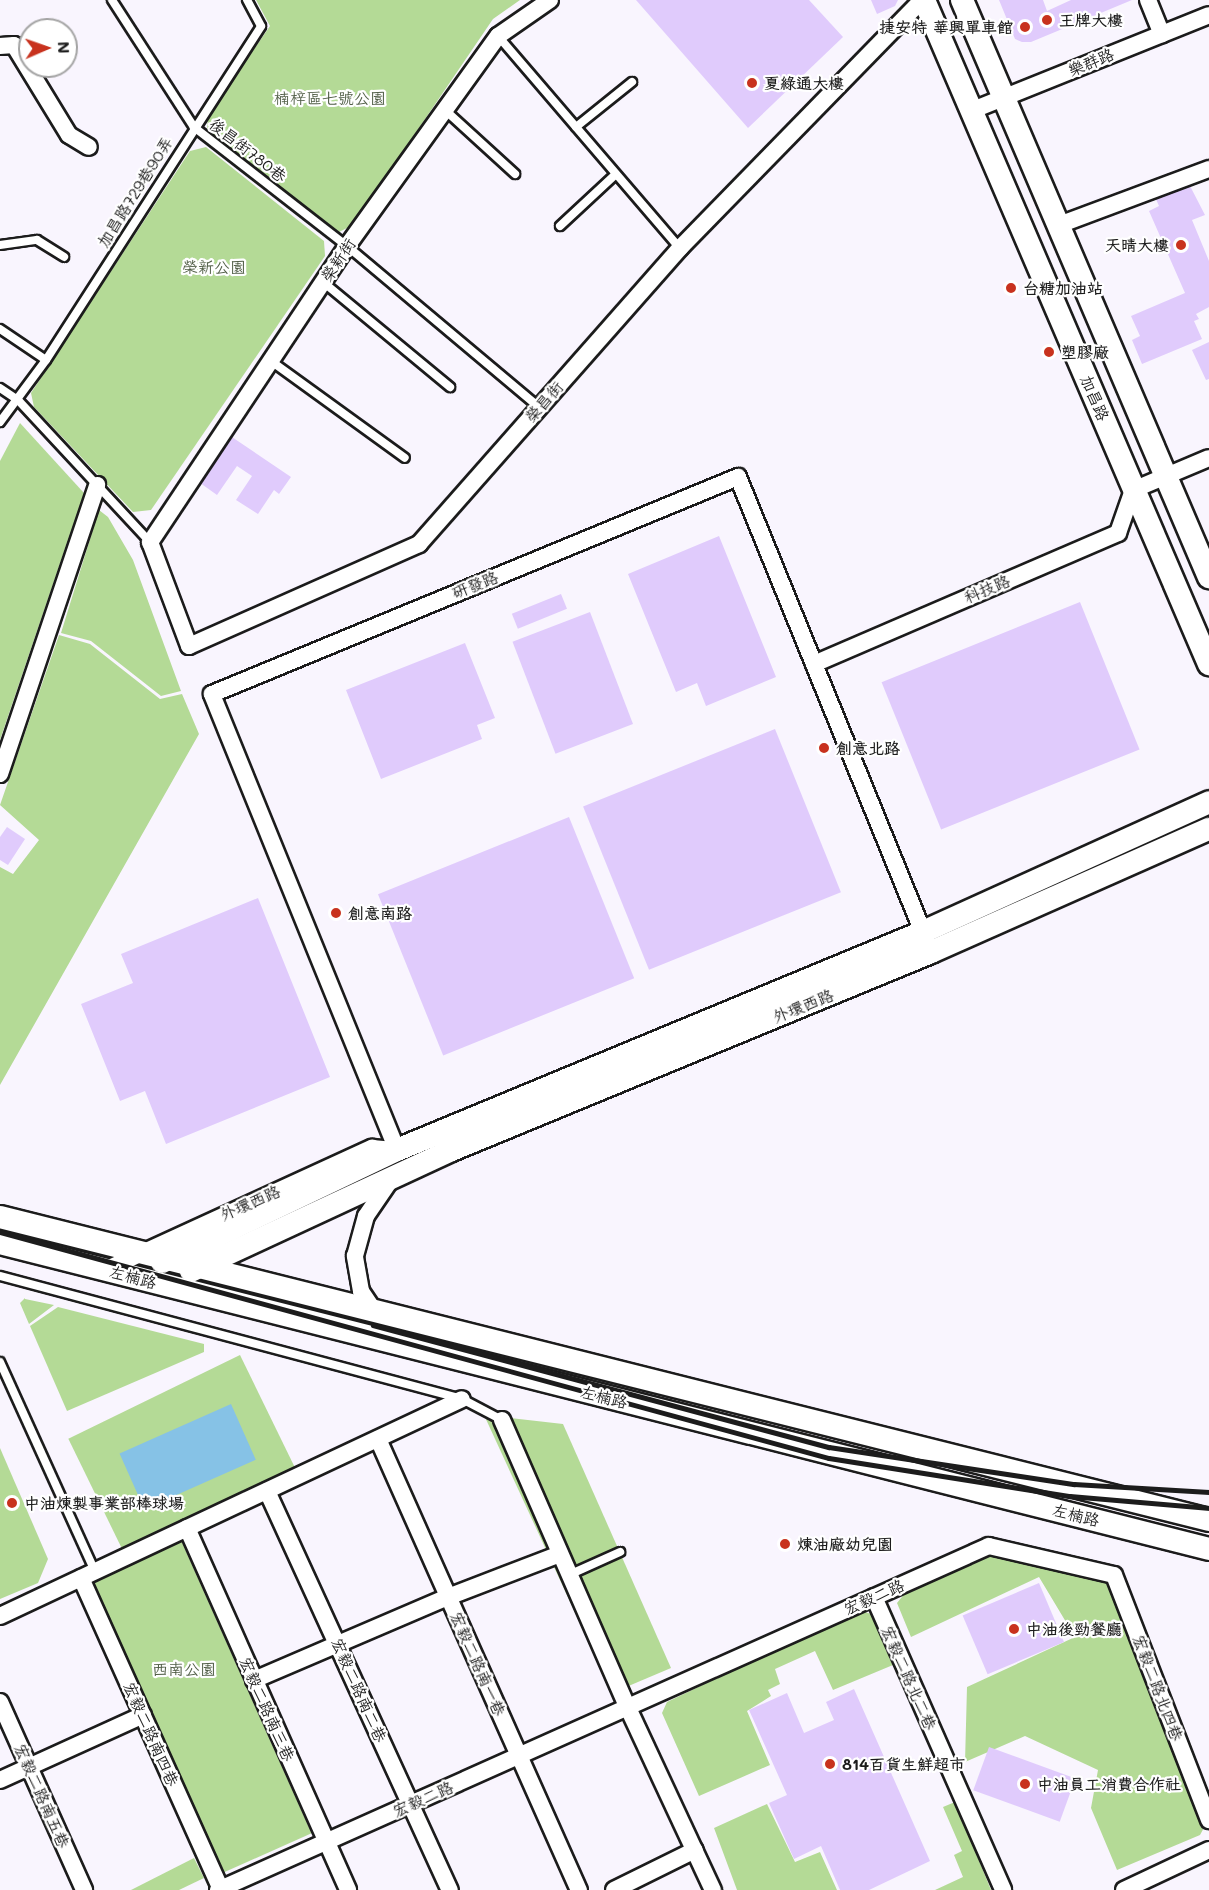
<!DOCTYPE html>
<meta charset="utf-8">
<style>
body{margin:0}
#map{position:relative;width:1209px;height:1890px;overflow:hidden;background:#f9f5fe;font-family:Mali,"LXGW WenKai TC",sans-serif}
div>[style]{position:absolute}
.green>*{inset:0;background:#b4da96;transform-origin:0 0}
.water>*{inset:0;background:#86c2e6;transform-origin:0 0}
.building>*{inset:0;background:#e0cbfc;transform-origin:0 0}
.roads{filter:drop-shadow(2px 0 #1c1c1c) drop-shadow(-2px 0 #1c1c1c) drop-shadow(0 2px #1c1c1c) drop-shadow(0 -2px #1c1c1c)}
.lane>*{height:8px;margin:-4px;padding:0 4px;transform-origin:4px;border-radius:4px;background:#fff}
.street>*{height:16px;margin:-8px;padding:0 8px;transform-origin:8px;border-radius:8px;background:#fff}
.secondary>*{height:22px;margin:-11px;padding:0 11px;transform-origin:11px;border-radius:11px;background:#fff}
.rail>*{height:4.5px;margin:-2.25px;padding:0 2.25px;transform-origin:2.25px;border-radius:2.25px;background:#1c1c1c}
.dots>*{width:16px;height:16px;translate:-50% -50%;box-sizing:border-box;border:3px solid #fff;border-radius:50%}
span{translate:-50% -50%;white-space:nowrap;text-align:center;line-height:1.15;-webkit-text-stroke:4.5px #fff;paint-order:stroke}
.poi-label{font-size:16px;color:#1c1c1c;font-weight:700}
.left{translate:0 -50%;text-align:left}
.right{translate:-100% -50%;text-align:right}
.street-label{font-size:16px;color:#1c1c1c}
.park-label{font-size:16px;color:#515e47}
.north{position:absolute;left:18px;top:18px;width:60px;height:60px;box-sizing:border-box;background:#fff;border:2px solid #a4a4a4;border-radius:50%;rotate:88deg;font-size:16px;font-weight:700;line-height:24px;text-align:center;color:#1c1c1c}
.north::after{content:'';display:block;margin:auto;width:21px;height:27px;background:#c8321e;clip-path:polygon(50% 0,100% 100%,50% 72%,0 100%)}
</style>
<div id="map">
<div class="green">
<div style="clip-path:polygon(256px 0,520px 0,493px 19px,353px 225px,339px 232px,207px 132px,208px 116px,270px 26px)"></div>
<div style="clip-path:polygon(206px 147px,324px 241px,325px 256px,151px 510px,133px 512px,34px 407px,31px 393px,190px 151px)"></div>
<div style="clip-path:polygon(20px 423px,84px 493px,0 740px,0 461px)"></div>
<div style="clip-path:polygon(99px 510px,108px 517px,133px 560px,181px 691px,161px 696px,91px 641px,61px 633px)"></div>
<div style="clip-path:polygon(59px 635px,90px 644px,160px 699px,182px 694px,199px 734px,0 1085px,0 867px,13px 874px,39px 840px,0 805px)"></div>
<div style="clip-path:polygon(25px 1298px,25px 1299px,54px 1305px,29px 1324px,20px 1303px)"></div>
<div style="clip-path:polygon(58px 1307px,204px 1344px,204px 1352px,67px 1411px,30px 1326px)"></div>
<div style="left:240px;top:1355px;width:126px;height:191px;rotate:64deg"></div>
<div style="clip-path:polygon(484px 1415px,563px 1424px,671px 1668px,612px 1693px)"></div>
<div style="clip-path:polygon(0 1448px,48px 1559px,38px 1583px,0 1599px)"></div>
<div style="left:181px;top:1540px;width:321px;height:100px;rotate:66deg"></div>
<div style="clip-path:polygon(989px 1554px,1108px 1582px,1206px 1824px,1200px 1835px,1117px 1870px,1091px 1808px,1098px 1770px,1025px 1736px,965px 1762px,967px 1687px,1075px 1637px,1039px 1577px,911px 1637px,897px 1603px,906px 1592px)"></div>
<div style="clip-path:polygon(859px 1610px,871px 1614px,893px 1665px,833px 1690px,815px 1651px,775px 1669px,780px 1684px,768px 1690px,771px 1696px,747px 1711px,770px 1765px,699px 1796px,662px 1713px,667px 1702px)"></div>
<div style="clip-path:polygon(955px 1802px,991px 1890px,935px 1890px,963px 1877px,954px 1855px,962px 1851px,943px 1807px)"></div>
<div style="clip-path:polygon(767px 1804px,795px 1862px,820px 1852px,837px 1890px,737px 1890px,714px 1828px)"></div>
<div style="clip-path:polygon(194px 1858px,204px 1878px,179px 1890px,131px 1890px)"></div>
</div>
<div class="water">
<div style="left:231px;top:1404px;width:61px;height:122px;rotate:66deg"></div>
</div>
<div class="building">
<div style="clip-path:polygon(636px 0,809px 0,843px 37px,748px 128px)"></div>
<div style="clip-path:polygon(871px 0,898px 0,895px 6px,877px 14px)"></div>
<div style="clip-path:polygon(999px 0,1043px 0,1047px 11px,1071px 0,1132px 0,1031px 42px,1022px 42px,1015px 39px)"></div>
<div style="clip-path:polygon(1189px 184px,1205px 215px,1192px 220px,1209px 261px,1209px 307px,1196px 314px,1199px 319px,1194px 321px,1202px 339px,1142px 364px,1132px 340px,1140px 336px,1131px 316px,1185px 293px,1149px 211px,1159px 206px,1155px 197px)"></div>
<div style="clip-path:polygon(1209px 342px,1209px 379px,1206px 380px,1192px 350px)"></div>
<div style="clip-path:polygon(220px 429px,291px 477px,279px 494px,274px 490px,258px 514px,236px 500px,252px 476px,237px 466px,217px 495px,189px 475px)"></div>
<div style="clip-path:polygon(719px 536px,776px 677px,706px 706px,697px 683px,676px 692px,628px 574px)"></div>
<div style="left:561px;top:594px;width:16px;height:53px;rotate:68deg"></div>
<div style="left:1080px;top:602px;width:159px;height:214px;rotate:68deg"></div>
<div style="left:590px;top:612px;width:120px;height:83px;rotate:69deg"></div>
<div style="clip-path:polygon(465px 643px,495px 718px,477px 725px,482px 739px,381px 779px,346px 690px)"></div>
<div style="left:775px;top:729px;width:176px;height:207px;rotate:68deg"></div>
<div style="left:569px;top:817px;width:174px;height:206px;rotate:68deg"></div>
<div style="clip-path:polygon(7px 827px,25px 839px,8px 865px,0 860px,0 837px)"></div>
<div style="clip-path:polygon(258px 898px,330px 1077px,166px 1144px,145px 1091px,120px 1101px,81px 1004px,133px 983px,121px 954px)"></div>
<div style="left:1039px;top:1583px;width:64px;height:83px;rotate:67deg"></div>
<div style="clip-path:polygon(854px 1689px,930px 1861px,869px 1890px,840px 1890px,821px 1846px,794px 1859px,769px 1803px,787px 1795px,749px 1710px,787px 1693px,804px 1733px,834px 1720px,826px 1702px)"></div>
<div style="left:989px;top:1747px;width:92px;height:46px;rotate:20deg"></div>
</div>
<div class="roads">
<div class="lane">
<div style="left:112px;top:0;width:151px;rotate:57.2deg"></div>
<div style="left:194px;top:127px;width:194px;rotate:37.9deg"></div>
<div style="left:347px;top:246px;width:251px;rotate:40deg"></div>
<div style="left:498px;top:36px;width:279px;rotate:49.4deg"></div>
<div style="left:445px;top:110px;width:95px;rotate:42.4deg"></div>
<div style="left:576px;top:127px;width:72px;rotate:-38.8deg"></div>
<div style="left:560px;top:226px;width:76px;rotate:-42.9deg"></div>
<div style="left:0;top:245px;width:37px;rotate:-8deg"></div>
<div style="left:37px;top:240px;width:32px;rotate:32deg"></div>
<div style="left:323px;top:282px;width:165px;rotate:39.6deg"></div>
<div style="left:0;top:329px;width:55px;rotate:34deg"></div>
<div style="left:271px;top:361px;width:165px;rotate:35.9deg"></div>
<div style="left:0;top:388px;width:22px;rotate:34deg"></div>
<div style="left:18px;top:400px;width:194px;rotate:47.1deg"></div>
<div style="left:0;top:422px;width:77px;rotate:-53.4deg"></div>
<div style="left:46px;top:360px;width:397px;rotate:-57.2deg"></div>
<div style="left:261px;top:26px;width:30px;rotate:-118deg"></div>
<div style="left:0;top:1276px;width:478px;rotate:14.9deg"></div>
<div style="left:462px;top:1399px;width:45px;rotate:27.7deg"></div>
<div style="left:0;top:1362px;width:230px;rotate:65.6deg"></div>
<div style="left:571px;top:1574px;width:54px;rotate:-24.2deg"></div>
</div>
<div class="street">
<div style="left:550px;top:0;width:63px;rotate:145.3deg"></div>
<div style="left:498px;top:36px;width:259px;rotate:125.7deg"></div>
<div style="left:347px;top:246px;width:356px;rotate:123.6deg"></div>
<div style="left:150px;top:542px;width:111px;rotate:69.4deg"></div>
<div style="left:189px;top:646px;width:252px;rotate:-23.9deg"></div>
<div style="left:419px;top:544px;width:395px;rotate:-48.6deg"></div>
<div style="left:680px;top:248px;width:347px;rotate:-45.7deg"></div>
<div style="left:1148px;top:0;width:37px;rotate:68deg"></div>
<div style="left:0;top:46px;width:14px;rotate:-4deg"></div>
<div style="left:14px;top:45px;width:105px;rotate:58.6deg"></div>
<div style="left:69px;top:135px;width:23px;rotate:31deg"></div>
<div style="left:973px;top:110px;width:254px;rotate:-21.9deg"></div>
<div style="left:1059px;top:225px;width:160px;rotate:-20.5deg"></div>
<div style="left:814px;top:664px;width:331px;rotate:-23.3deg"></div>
<div style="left:1118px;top:533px;width:46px;rotate:-70.8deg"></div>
<div style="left:1133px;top:490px;width:82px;rotate:-22.8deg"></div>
<div style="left:0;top:774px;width:305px;rotate:-71.4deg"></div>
<div style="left:105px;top:1270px;width:294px;rotate:-24.6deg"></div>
<div style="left:372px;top:1148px;width:25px;rotate:5deg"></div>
<div style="left:397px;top:1150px;width:492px;rotate:-112.1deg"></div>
<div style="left:212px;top:694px;width:569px;rotate:-22.42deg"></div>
<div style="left:738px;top:477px;width:502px;rotate:67.88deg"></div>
<div style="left:375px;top:1312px;width:25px;rotate:-124deg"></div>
<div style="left:361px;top:1291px;width:36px;rotate:-100deg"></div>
<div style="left:355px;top:1256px;width:41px;rotate:-74.6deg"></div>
<div style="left:366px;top:1216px;width:42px;rotate:-55.6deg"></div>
<div style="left:502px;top:1420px;width:314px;rotate:66.4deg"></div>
<div style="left:628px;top:1708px;width:201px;rotate:65deg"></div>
<div style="left:378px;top:1439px;width:494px;rotate:66deg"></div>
<div style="left:267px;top:1491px;width:439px;rotate:65.4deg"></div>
<div style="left:187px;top:1528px;width:396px;rotate:66deg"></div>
<div style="left:81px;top:1578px;width:342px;rotate:65.8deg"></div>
<div style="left:874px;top:1597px;width:320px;rotate:66.2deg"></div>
<div style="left:0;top:1616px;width:510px;rotate:-25.16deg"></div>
<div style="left:254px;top:1680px;width:211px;rotate:-23.2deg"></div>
<div style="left:448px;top:1597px;width:120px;rotate:-21deg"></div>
<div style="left:0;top:1702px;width:206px;rotate:65.9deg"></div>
<div style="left:0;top:1780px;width:157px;rotate:-24.4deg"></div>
<div style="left:218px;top:1890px;width:844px;rotate:-24.05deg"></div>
<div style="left:989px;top:1546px;width:128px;rotate:13.1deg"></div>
<div style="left:1114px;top:1575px;width:263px;rotate:68.8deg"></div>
<div style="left:614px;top:1890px;width:90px;rotate:-26.3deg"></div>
<div style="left:1124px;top:1890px;width:94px;rotate:-25.2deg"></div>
</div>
<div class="secondary">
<div style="left:924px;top:0;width:723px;rotate:66.77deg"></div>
<div style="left:962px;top:0;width:628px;rotate:66.83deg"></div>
<div style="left:0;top:1217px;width:1246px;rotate:14.07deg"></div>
<div style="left:0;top:1243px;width:1247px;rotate:14.2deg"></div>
<div style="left:162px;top:1262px;width:260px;rotate:-25.5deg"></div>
<div style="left:397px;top:1150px;width:569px;rotate:-22.51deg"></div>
<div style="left:923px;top:932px;width:314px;rotate:-24.4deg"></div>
<div style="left:191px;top:1271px;width:285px;rotate:-24.9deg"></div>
<div style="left:449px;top:1151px;width:521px;rotate:-22.43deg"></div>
<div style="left:931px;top:952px;width:304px;rotate:-23.9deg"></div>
</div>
</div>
<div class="rail">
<div style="left:0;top:1232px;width:859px;rotate:15.25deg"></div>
<div style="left:829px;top:1458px;width:244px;rotate:9deg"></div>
<div style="left:1070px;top:1496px;width:140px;rotate:4.9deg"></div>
<div style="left:373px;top:1325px;width:472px;rotate:15deg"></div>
<div style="left:829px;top:1447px;width:248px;rotate:8.6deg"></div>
<div style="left:1074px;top:1484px;width:135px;rotate:3.4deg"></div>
</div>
<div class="dots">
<div style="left:1047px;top:20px;background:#c8321e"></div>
<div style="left:1025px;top:27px;background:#c8321e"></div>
<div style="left:752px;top:83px;background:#c8321e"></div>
<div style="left:1181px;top:245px;background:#c8321e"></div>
<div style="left:1011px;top:288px;background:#c8321e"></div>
<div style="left:1049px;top:352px;background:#c8321e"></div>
<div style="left:824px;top:748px;background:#c8321e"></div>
<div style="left:336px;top:913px;background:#c8321e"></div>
<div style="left:12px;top:1503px;background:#c8321e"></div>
<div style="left:785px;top:1544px;background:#c8321e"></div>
<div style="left:1014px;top:1629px;background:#c8321e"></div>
<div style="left:830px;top:1764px;background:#c8321e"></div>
<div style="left:1025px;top:1784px;background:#c8321e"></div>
</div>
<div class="poi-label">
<span class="left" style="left:1059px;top:20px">王牌大樓</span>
<span class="right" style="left:1013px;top:27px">捷安特 華興單車館</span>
<span class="left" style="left:764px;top:83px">夏綠通大樓</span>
<span class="right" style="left:1169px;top:245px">天晴大樓</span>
<span class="left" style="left:1023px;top:288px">台糖加油站</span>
<span class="left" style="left:1061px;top:352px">塑膠廠</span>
<span class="left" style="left:836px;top:748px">創意北路</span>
<span class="left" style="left:348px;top:913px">創意南路</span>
<span class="left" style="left:24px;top:1503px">中油煉製事業部棒球場</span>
<span class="left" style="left:797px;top:1544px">煉油廠幼兒園</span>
<span class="left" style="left:1026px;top:1629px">中油後勁餐廳</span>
<span class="left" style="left:842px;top:1764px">814百貨生鮮超市</span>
<span class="left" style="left:1037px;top:1784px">中油員工消費合作社</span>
</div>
<div class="street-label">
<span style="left:1091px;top:62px;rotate:-22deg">樂群路</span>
<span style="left:248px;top:150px;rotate:38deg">後昌街780巷</span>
<span style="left:135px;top:192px;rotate:-58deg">加昌路729巷90弄</span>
<span style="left:338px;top:260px;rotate:-56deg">榮新街</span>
<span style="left:1095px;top:398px;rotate:67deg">加昌路</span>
<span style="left:544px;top:402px;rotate:-49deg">榮昌街</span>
<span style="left:475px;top:585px;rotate:-22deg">研發路</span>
<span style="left:987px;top:589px;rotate:-23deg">科技路</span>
<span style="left:803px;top:1006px;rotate:-22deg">外環西路</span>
<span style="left:250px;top:1203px;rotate:-24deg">外環西路</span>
<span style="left:133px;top:1277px;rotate:15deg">左楠路</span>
<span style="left:604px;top:1397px;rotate:14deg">左楠路</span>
<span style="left:1076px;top:1515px;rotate:14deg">左楠路</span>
<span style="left:874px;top:1597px;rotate:-24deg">宏毅二路</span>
<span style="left:478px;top:1664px;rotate:66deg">宏毅二路南一巷</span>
<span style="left:909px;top:1678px;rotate:66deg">宏毅二路北二巷</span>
<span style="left:1158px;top:1688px;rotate:69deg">宏毅二路北四巷</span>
<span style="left:359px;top:1690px;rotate:66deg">宏毅二路南二巷</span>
<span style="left:267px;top:1709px;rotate:66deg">宏毅二路南三巷</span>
<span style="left:151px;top:1734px;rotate:66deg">宏毅二路南四巷</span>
<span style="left:42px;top:1796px;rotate:66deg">宏毅二路南五巷</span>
<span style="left:423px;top:1799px;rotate:-24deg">宏毅二路</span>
</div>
<div class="park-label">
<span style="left:330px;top:98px">楠梓區七號公園</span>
<span style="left:214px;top:267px">榮新公園</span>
<span style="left:184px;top:1669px">西南公園</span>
</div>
<div class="north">N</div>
</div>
